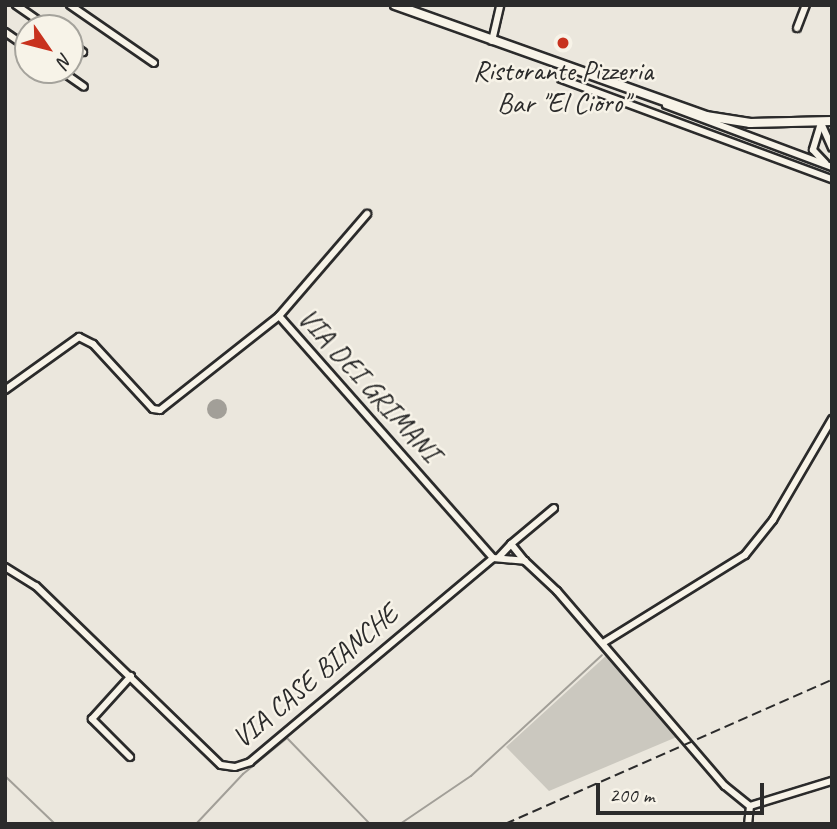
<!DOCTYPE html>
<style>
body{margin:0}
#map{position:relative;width:837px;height:829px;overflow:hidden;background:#ebe7dd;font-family:Caveat,sans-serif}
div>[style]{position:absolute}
.green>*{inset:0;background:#cbc8bf}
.water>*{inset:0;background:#a29f98}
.round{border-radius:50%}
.stream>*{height:2px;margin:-1px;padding:0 1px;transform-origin:1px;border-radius:1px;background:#a29f98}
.roads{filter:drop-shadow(2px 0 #2b2b2b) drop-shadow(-2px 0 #2b2b2b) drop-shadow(0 2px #2b2b2b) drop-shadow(0 -2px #2b2b2b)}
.minor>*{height:6px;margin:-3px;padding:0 3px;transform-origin:3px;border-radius:3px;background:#f7f3e8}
.major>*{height:8px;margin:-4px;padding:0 4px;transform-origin:4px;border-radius:4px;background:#f7f3e8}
.rail>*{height:2px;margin-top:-1px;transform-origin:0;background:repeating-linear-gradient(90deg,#2b2b2b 0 10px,transparent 0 15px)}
.dots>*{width:19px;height:19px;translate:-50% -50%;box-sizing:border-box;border:4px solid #f7f3e8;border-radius:50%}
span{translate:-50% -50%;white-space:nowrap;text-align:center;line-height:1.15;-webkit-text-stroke:5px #f7f3e8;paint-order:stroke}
.poi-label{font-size:28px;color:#2b2b2b}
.street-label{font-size:28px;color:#2b2b2b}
.frame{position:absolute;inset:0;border:7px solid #2b2b2b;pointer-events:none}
.north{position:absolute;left:14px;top:14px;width:70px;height:70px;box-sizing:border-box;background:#f7f3e8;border:2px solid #a5a39c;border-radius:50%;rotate:125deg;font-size:19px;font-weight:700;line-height:28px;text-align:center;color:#2b2b2b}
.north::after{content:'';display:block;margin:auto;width:24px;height:32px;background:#c8321e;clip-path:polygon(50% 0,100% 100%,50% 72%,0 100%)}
.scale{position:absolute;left:596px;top:783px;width:168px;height:32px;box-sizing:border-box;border:4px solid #2b2b2b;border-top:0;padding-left:9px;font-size:21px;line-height:24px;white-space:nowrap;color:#2b2b2b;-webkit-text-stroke:5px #f7f3e8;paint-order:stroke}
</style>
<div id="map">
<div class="green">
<div style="clip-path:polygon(608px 654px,679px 736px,549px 791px,506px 747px)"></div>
</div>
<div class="water">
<div class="round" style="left:207px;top:399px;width:20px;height:20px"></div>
</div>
<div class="stream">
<div style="left:5px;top:776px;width:69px;rotate:43.8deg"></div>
<div style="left:196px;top:824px;width:69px;rotate:-46.8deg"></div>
<div style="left:243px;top:774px;width:57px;rotate:-39.3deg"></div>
<div style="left:287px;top:738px;width:120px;rotate:46deg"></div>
<div style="left:400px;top:824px;width:86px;rotate:-34.1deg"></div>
<div style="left:471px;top:776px;width:178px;rotate:-42.7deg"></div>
</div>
<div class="roads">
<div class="minor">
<div style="left:16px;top:5px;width:40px;rotate:34.9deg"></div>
<div style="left:70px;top:5px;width:102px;rotate:34.6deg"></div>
<div style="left:797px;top:28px;width:25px;rotate:-69deg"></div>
<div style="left:5px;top:32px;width:28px;rotate:35deg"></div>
<div style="left:492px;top:41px;width:37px;rotate:-77deg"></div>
<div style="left:70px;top:43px;width:16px;rotate:35deg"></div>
<div style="left:60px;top:70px;width:29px;rotate:35deg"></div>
<div style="left:561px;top:79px;width:289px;rotate:20.3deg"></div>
<div style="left:666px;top:105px;width:177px;rotate:20.5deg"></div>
<div style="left:821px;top:123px;width:28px;rotate:107deg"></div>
<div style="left:813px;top:150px;width:18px;rotate:47deg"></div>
<div style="left:821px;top:123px;width:27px;rotate:66deg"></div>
<div style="left:279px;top:316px;width:135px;rotate:-49.2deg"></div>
<div style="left:5px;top:390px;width:91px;rotate:-35.6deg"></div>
<div style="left:79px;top:337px;width:16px;rotate:27deg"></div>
<div style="left:93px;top:344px;width:88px;rotate:47.3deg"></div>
<div style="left:153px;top:409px;width:7px;rotate:8deg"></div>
<div style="left:160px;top:410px;width:152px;rotate:-38.3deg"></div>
<div style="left:279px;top:316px;width:323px;rotate:48.5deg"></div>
<div style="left:511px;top:544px;width:56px;rotate:-39.9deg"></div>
<div style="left:499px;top:557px;width:18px;rotate:-47deg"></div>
<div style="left:511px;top:544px;width:22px;rotate:51deg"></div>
<div style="left:5px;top:567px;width:36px;rotate:32deg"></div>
<div style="left:36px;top:586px;width:257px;rotate:44.1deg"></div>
<div style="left:221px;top:765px;width:14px;rotate:8deg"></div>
<div style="left:235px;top:767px;width:16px;rotate:-18deg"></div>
<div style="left:250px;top:762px;width:317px;rotate:-40deg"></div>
<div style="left:493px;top:558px;width:32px;rotate:5deg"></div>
<div style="left:525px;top:561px;width:44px;rotate:43.2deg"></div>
<div style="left:557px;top:591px;width:257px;rotate:49.3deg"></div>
<div style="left:725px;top:786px;width:32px;rotate:39deg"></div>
<div style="left:750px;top:806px;width:18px;rotate:96deg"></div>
<div style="left:603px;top:643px;width:167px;rotate:-31.8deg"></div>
<div style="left:745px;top:555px;width:45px;rotate:-51.3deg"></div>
<div style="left:773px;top:520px;width:117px;rotate:-59.7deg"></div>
<div style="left:130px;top:757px;width:54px;rotate:-135deg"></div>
<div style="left:92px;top:719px;width:58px;rotate:-47.8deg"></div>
<div style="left:750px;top:806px;width:86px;rotate:-17deg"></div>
</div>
<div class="major">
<div style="left:395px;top:5px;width:330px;rotate:19.6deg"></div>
<div style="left:706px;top:116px;width:45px;rotate:9deg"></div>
<div style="left:750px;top:123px;width:82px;rotate:-1.4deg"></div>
</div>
</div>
<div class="rail">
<div style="left:505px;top:824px;width:357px;rotate:-23.8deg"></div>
</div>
<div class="dots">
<div style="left:563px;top:43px;background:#c8321e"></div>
</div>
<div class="poi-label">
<span style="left:563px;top:87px">Ristorante Pizzeria<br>Bar "El Cioro"</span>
</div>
<div class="street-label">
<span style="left:369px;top:385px;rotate:48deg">VIA DEI GRIMANI</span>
<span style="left:315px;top:676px;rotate:-40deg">VIA CASE BIANCHE</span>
</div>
<div class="frame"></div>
<div class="north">N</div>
<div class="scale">200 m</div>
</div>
